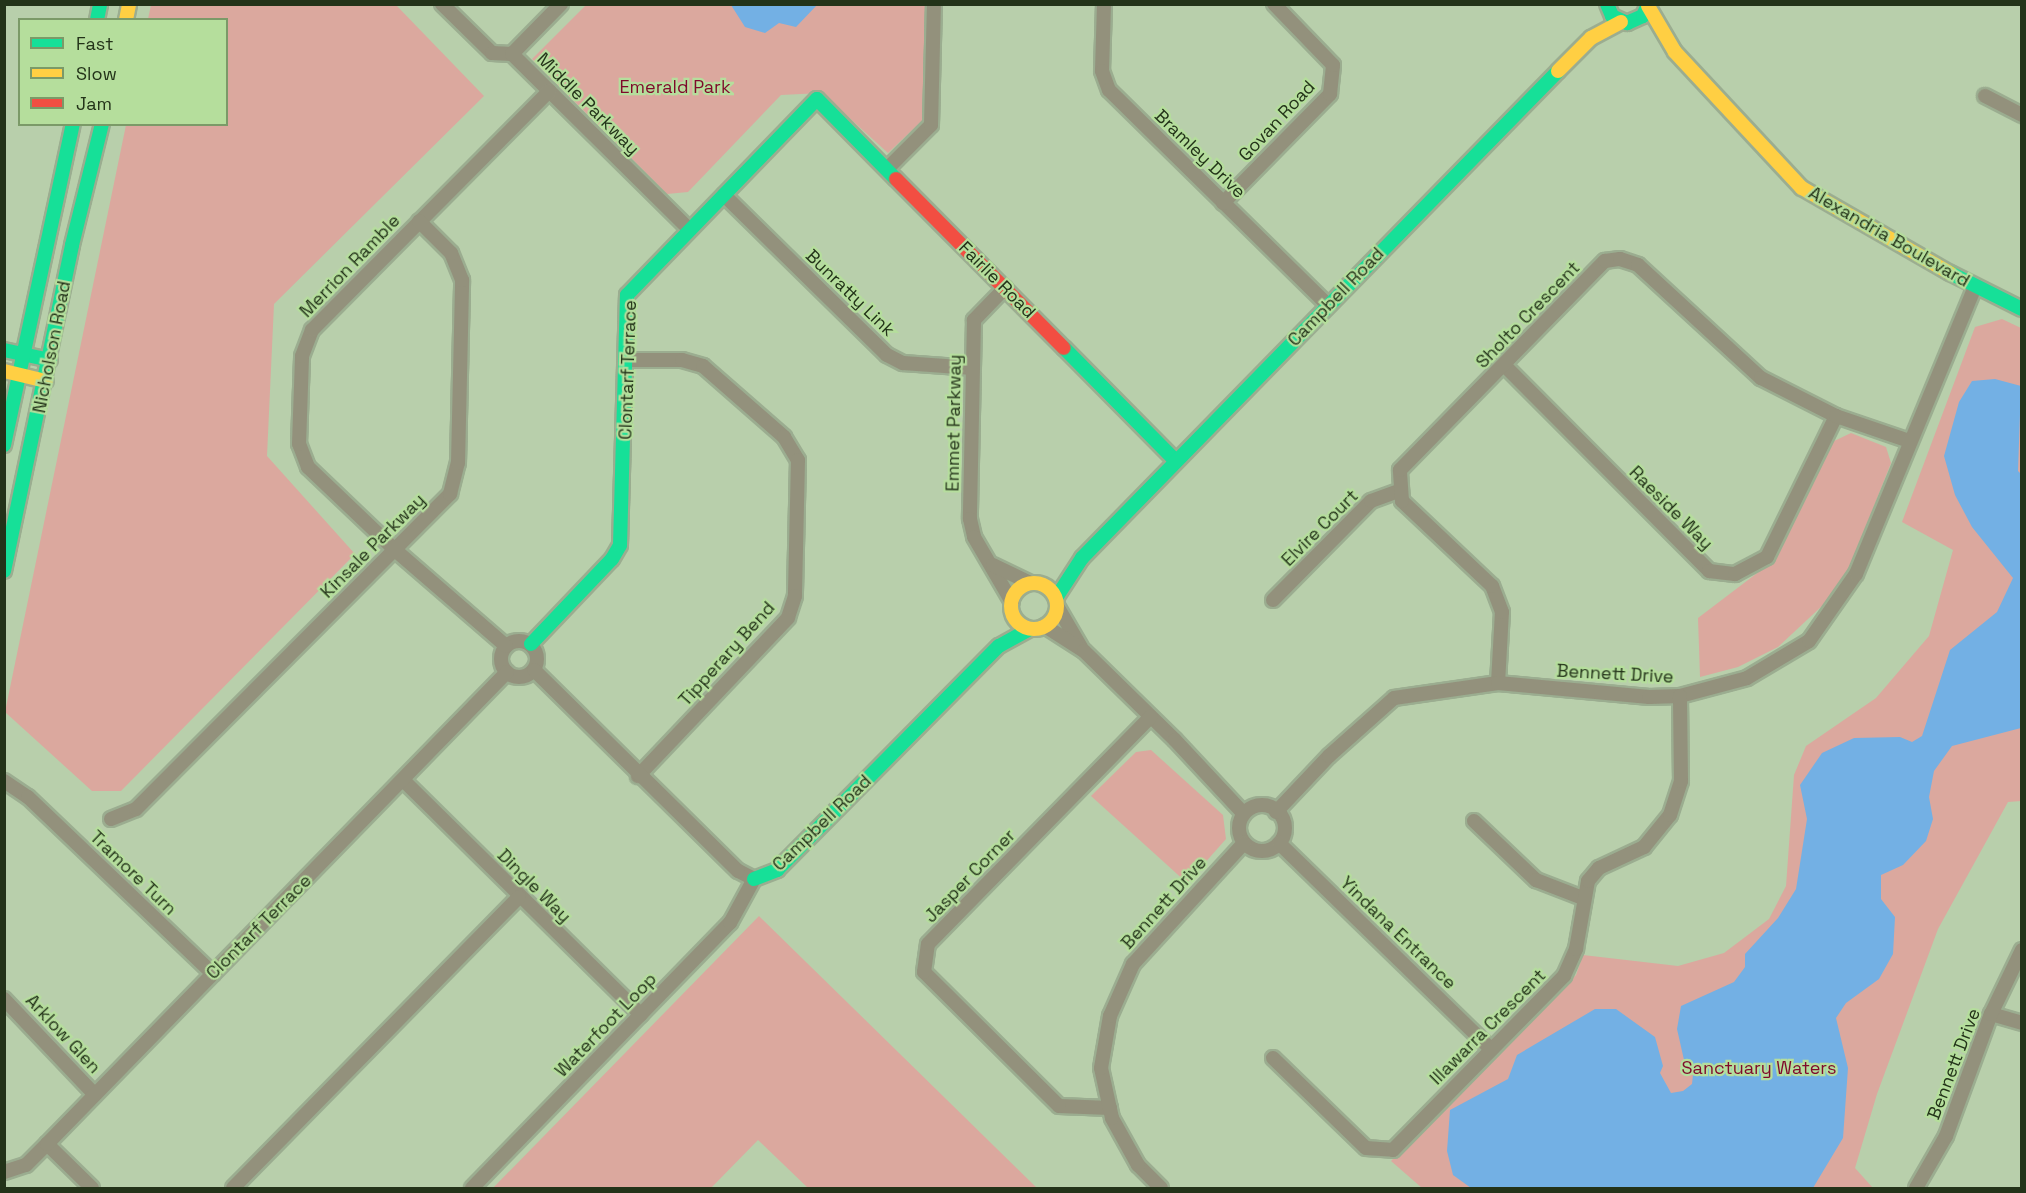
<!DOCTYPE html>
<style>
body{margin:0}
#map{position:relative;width:2026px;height:1193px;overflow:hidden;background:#b8cfab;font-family:"Space Grotesk",sans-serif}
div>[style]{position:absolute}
.green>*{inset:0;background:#dba89e}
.water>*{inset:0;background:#73b0e4}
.roads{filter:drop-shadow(2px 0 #9bad90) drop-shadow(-2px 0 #9bad90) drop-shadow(0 2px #9bad90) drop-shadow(0 -2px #9bad90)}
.street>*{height:14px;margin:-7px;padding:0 7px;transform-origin:7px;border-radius:7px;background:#93917c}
.street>.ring{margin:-7px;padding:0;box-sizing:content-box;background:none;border:14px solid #93917c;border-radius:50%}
.fast>*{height:14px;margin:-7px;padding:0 7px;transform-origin:7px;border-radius:7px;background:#16e098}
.slow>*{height:14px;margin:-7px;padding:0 7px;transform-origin:7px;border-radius:7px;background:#ffcf43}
.slow>.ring{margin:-7px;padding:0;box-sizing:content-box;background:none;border:14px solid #ffcf43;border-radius:50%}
.jam>*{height:14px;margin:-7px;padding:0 7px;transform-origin:7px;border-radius:7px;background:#f24e42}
span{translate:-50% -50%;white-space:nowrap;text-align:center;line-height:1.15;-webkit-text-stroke:4.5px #b5de9c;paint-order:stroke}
.park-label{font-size:18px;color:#7f092b}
.street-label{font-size:18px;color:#233319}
.frame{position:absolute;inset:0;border:6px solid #233319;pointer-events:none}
.legend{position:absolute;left:18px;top:18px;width:210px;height:108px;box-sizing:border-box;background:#b5de9c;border:2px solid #7b9a68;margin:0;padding:8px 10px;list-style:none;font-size:18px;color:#233319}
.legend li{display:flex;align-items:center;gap:12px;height:30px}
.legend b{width:30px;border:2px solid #7b9a68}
</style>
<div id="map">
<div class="green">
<div style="clip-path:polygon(151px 5px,396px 5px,484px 96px,274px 304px,267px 456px,355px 554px,121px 791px,92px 791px,5px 712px,126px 125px,226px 124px,226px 20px,148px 19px)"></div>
<div style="clip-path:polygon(586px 5px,928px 5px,924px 119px,888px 153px,822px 93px,781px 95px,688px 192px,667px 194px,532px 59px)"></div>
<div style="clip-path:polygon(2002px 319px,2021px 328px,2021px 801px,2008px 802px,1938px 929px,1877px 1094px,1855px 1168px,1873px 1188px,1422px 1188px,1391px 1161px,1576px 975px,1583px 955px,1678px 966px,1724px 953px,1769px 919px,1786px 886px,1794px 775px,1806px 746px,1876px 698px,1929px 636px,1953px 550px,1902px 522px,1975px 327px)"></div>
<div style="clip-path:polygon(1851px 433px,1886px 447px,1891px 463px,1850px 567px,1823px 605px,1778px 647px,1738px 667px,1700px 677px,1698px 618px,1773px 561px,1832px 442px)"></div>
<div style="clip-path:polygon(1151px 750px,1223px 815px,1226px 839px,1187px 883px,1091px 796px,1136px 752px)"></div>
<div style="clip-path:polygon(759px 916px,1037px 1188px,808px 1188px,758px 1140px,711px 1188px,493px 1188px)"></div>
</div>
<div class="water">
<div style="clip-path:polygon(731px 5px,817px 5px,796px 27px,779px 23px,765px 33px,745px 27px)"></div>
<div style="clip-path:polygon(1995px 379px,2021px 386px,2018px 471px,2022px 475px,2021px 728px,1952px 746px,1934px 771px,1929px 797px,1933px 819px,1926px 841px,1903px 865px,1881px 875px,1881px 899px,1895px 917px,1893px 954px,1879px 979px,1846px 1003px,1836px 1018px,1848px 1068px,1843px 1138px,1813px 1188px,1471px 1188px,1453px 1175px,1447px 1151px,1450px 1110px,1508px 1079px,1517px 1055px,1595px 1009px,1616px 1009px,1655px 1037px,1663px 1066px,1660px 1073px,1671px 1093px,1683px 1091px,1692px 1084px,1694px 1065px,1684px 1060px,1677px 1029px,1681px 1006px,1734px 982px,1745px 967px,1745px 954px,1778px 918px,1796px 889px,1807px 819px,1800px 785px,1822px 753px,1854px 738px,1900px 737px,1912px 742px,1922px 736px,1950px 650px,1997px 612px,2013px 578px,1972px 527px,1955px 495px,1944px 456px,1959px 402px,1972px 381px)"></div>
</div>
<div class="roads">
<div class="street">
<div style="left:442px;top:4px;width:70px;rotate:44.4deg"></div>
<div style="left:492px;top:53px;width:20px;rotate:3deg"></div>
<div style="left:1104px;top:4px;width:67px;rotate:91.7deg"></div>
<div style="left:1102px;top:71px;width:20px;rotate:70deg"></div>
<div style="left:1109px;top:90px;width:307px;rotate:44.5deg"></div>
<div style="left:512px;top:54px;width:249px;rotate:44.7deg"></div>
<div style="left:512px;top:54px;width:70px;rotate:-45.6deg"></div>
<div style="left:1985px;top:96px;width:42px;rotate:27.2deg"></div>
<div style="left:887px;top:169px;width:62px;rotate:-45deg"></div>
<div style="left:931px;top:125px;width:121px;rotate:-88.6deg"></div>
<div style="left:724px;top:195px;width:228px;rotate:44.5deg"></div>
<div style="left:887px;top:355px;width:18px;rotate:27deg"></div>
<div style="left:903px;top:363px;width:70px;rotate:4.1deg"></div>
<div style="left:1223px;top:203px;width:153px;rotate:-45.5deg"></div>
<div style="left:1330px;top:94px;width:29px;rotate:-84deg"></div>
<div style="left:1333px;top:65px;width:85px;rotate:-134deg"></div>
<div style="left:1005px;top:288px;width:45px;rotate:134.1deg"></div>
<div style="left:974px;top:320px;width:199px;rotate:91.2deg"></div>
<div style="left:970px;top:519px;width:18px;rotate:77deg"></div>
<div style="left:974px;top:537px;width:75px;rotate:59.7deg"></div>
<div style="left:626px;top:360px;width:56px"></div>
<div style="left:682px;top:360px;width:22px;rotate:16deg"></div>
<div style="left:703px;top:366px;width:108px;rotate:41.2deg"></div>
<div style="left:784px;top:437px;width:27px;rotate:59deg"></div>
<div style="left:798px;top:460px;width:136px;rotate:91.3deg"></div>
<div style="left:795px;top:596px;width:23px;rotate:108deg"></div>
<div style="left:788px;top:618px;width:218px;rotate:133.5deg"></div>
<div style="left:1504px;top:365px;width:291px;rotate:45.1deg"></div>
<div style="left:1709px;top:571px;width:26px;rotate:7deg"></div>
<div style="left:1735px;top:574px;width:36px;rotate:-28deg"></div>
<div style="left:1767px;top:557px;width:157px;rotate:-63.9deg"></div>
<div style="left:993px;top:565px;width:41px;rotate:25.9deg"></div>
<div style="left:1273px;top:600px;width:139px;rotate:-45.3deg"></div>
<div style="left:1371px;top:501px;width:30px;rotate:-20deg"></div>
<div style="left:1057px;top:606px;width:48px;rotate:59.7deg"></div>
<div style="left:1045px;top:626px;width:46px;rotate:32.7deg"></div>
<div style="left:1084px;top:651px;width:127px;rotate:44.4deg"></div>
<div style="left:1175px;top:740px;width:101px;rotate:47deg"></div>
<div class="ring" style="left:501px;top:641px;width:22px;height:22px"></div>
<div style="left:506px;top:646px;width:148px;rotate:-139.1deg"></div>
<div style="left:394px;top:549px;width:119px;rotate:-136.4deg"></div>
<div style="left:308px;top:467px;width:25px;rotate:-111deg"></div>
<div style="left:299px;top:444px;width:88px;rotate:-88deg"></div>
<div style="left:302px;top:356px;width:28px;rotate:-69deg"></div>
<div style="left:312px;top:330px;width:337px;rotate:-45.2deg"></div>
<div style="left:1498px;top:683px;width:71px;rotate:-86.8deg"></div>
<div style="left:1502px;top:612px;width:28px;rotate:-111deg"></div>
<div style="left:1492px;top:586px;width:124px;rotate:-136.6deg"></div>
<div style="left:1402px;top:501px;width:31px;rotate:-94deg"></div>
<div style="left:1400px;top:470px;width:293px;rotate:-45.6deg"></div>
<div style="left:1605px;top:261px;width:15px;rotate:-8deg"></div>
<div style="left:1620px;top:259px;width:19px;rotate:18deg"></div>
<div style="left:1638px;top:265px;width:167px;rotate:42.6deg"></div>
<div style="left:1761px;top:378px;width:84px;rotate:26.9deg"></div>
<div style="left:1836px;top:416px;width:77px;rotate:18.9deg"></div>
<div style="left:403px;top:780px;width:334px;rotate:44.6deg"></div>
<div style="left:4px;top:781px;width:29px;rotate:34deg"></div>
<div style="left:28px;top:797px;width:256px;rotate:43.7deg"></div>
<div class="ring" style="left:1239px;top:805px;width:32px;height:32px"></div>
<div style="left:1276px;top:812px;width:77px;rotate:-46.6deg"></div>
<div style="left:1329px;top:756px;width:87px;rotate:-41.7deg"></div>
<div style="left:1394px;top:698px;width:105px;rotate:-8.2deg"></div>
<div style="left:1498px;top:683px;width:152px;rotate:5.3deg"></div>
<div style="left:1649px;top:697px;width:31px;rotate:-2deg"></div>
<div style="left:1680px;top:696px;width:69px;rotate:-15deg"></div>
<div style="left:1747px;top:678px;width:72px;rotate:-30.8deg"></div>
<div style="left:1809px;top:641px;width:82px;rotate:-55deg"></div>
<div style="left:1856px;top:574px;width:311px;rotate:-67.5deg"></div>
<div style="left:111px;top:819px;width:27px;rotate:-22deg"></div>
<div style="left:136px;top:809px;width:445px;rotate:-45.1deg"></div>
<div style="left:450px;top:494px;width:32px;rotate:-76deg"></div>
<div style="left:458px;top:463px;width:183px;rotate:-88.7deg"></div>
<div style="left:462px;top:280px;width:29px;rotate:-112deg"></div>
<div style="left:451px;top:253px;width:45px;rotate:-135deg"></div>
<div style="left:1474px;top:821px;width:86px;rotate:43.6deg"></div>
<div style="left:1536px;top:880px;width:50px;rotate:21deg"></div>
<div style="left:1279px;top:843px;width:296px;rotate:44.2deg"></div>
<div style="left:4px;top:999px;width:132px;rotate:46.5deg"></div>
<div style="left:1991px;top:1014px;width:32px;rotate:16deg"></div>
<div style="left:1273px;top:1058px;width:129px;rotate:44.1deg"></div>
<div style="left:1366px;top:1148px;width:27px;rotate:4deg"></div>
<div style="left:1393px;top:1150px;width:244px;rotate:-45.5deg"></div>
<div style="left:1564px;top:976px;width:30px;rotate:-66deg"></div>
<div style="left:1576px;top:949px;width:69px;rotate:-80deg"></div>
<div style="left:1588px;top:881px;width:17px;rotate:-50deg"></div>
<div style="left:1599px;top:868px;width:50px;rotate:-25deg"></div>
<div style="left:1644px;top:847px;width:41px;rotate:-50.9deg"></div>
<div style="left:1670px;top:815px;width:36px;rotate:-72deg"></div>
<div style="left:1681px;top:781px;width:85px;rotate:-90.7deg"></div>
<div style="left:1110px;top:1108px;width:51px;rotate:-177.8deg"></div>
<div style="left:1059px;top:1106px;width:190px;rotate:-135.2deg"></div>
<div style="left:924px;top:972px;width:28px;rotate:-82deg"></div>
<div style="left:928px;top:944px;width:318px;rotate:-45.6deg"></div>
<div style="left:47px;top:1144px;width:63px;rotate:44.4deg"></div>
<div style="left:4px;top:1172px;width:23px;rotate:-18deg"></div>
<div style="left:26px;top:1165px;width:30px;rotate:-45deg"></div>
<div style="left:47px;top:1144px;width:659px;rotate:-45.74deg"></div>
<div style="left:233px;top:1188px;width:408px;rotate:-45.5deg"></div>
<div style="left:472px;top:1188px;width:370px;rotate:-45.8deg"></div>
<div style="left:730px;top:923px;width:50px;rotate:-61.4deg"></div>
<div style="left:754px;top:879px;width:18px;rotate:-153deg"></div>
<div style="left:738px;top:871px;width:286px;rotate:-135.4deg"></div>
<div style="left:1161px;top:1188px;width:33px;rotate:-135deg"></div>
<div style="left:1138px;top:1165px;width:54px;rotate:-119deg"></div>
<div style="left:1112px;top:1118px;width:51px;rotate:-102.4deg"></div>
<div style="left:1101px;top:1068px;width:53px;rotate:-80.2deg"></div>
<div style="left:1110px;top:1016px;width:57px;rotate:-66.1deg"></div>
<div style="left:1133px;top:964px;width:164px;rotate:-47.5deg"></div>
<div style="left:1916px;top:1188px;width:60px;rotate:-60deg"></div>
<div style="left:1946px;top:1136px;width:130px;rotate:-69.8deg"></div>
<div style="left:1991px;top:1014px;width:71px;rotate:-64.2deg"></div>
</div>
<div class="fast">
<div style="left:1607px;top:4px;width:13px;rotate:67deg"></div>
<div style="left:1612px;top:16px;width:17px;rotate:25deg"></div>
<div style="left:1627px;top:23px;width:17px;rotate:-24deg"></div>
<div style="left:1643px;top:16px;width:13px;rotate:-67deg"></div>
<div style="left:97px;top:20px;width:16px;rotate:-79deg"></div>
<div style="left:1950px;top:273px;width:80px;rotate:26.6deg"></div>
<div style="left:1064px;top:348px;width:159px;rotate:45.3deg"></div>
<div style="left:4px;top:350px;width:47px;rotate:12.3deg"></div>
<div style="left:4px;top:445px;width:328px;rotate:-77.9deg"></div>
<div style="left:4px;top:571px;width:333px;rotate:-78.2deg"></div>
<div style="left:72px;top:245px;width:125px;rotate:-76.1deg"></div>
<div style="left:1056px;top:598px;width:48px;rotate:-57deg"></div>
<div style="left:1082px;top:558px;width:681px;rotate:-45.65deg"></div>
<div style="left:531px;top:644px;width:117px;rotate:-46.4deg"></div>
<div style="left:612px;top:559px;width:16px;rotate:-60deg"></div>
<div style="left:620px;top:545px;width:250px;rotate:-88.4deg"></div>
<div style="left:627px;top:295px;width:273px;rotate:-45.9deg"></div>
<div style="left:817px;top:99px;width:112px;rotate:45.4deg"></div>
<div style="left:754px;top:879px;width:25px;rotate:-21deg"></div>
<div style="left:777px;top:870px;width:315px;rotate:-45.3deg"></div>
<div style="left:999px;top:646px;width:35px;rotate:-29deg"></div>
</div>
<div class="slow">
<div style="left:1648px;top:6px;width:53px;rotate:59.6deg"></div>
<div style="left:1675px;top:52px;width:186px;rotate:47deg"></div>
<div style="left:1802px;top:188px;width:171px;rotate:29.9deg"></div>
<div style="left:126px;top:20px;width:16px;rotate:-79deg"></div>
<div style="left:1558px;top:71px;width:47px;rotate:-45deg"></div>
<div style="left:1591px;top:38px;width:34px;rotate:-28deg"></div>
<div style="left:4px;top:371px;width:43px;rotate:13.4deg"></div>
<div class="ring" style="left:1011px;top:583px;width:32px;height:32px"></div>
</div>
<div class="jam">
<div style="left:896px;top:179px;width:238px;rotate:45.2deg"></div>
</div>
</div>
<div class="park-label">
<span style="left:675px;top:87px">Emerald Park</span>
<span style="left:1759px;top:1068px">Sanctuary Waters</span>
</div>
<div class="street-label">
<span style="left:588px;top:104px;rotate:45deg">Middle Parkway</span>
<span style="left:1277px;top:121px;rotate:-47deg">Govan Road</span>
<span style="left:1200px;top:154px;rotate:44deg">Bramley Drive</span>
<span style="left:1889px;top:237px;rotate:30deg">Alexandria Boulevard</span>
<span style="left:350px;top:266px;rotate:-46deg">Merrion Ramble</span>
<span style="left:997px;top:280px;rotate:45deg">Fairlie Road</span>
<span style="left:850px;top:293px;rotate:44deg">Bunratty Link</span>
<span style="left:1336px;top:297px;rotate:-46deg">Campbell Road</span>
<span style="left:1528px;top:315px;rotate:-46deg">Sholto Crescent</span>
<span style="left:52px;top:347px;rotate:-79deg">Nicholson Road</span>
<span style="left:628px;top:370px;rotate:-88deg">Clontarf Terrace</span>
<span style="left:954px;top:423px;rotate:-89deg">Emmet Parkway</span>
<span style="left:1671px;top:508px;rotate:45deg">Raeside Way</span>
<span style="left:1320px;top:528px;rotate:-45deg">Elvire Court</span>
<span style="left:373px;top:546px;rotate:-45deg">Kinsale Parkway</span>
<span style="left:727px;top:654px;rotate:-48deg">Tipperary Bend</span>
<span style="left:1615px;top:674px;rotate:3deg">Bennett Drive</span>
<span style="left:822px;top:823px;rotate:-44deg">Campbell Road</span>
<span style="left:133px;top:873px;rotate:44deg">Tramore Turn</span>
<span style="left:970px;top:876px;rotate:-46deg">Jasper Corner</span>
<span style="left:534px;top:886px;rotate:45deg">Dingle Way</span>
<span style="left:1164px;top:903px;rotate:-48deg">Bennett Drive</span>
<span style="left:259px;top:927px;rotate:-45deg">Clontarf Terrace</span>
<span style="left:1398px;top:933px;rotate:44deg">Yindana Entrance</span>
<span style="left:606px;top:1025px;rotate:-46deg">Waterfoot Loop</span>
<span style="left:1488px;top:1027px;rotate:-45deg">Illawarra Crescent</span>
<span style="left:63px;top:1034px;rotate:47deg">Arklow Glen</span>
<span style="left:1954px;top:1064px;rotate:-69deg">Bennett Drive</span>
</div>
<div class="frame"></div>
<ul class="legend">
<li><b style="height:8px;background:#16e098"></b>Fast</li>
<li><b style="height:8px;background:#ffcf43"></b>Slow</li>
<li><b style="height:8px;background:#f24e42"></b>Jam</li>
</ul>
</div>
